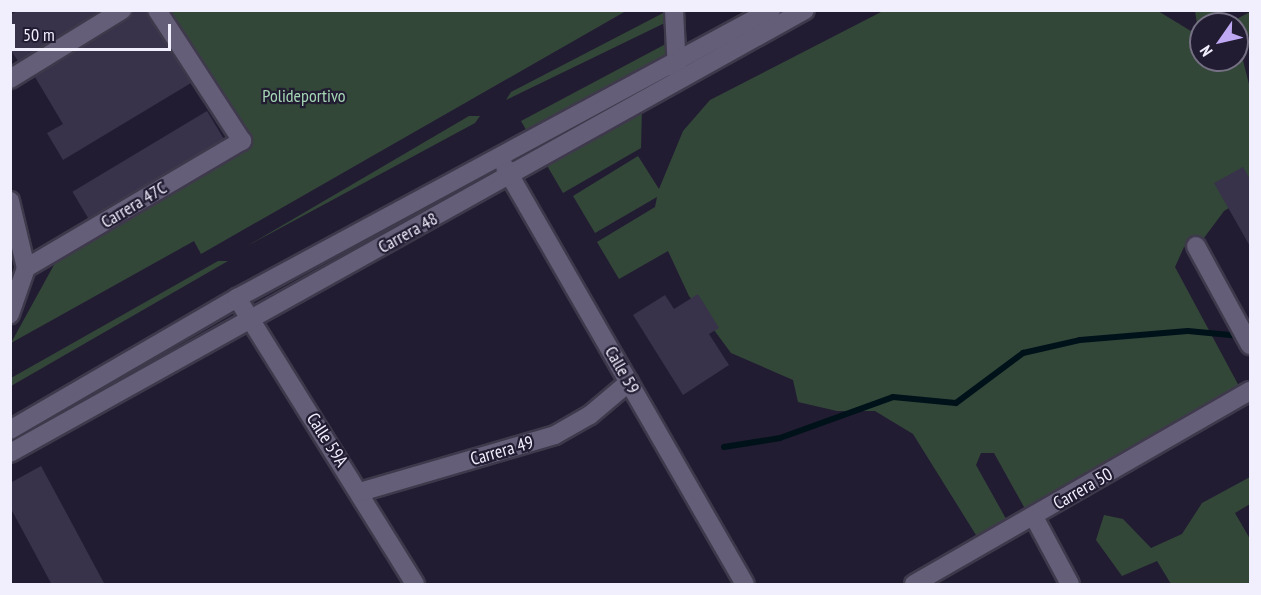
<!DOCTYPE html>
<style>
body{margin:0}
#map{position:relative;width:1261px;height:595px;overflow:hidden;background:#221c32;font-family:"PT Sans Narrow",sans-serif}
div>[style]{position:absolute}
.green>*{inset:0;background:#334739}
.stream>*{height:6px;margin:-3px;padding:0 3px;transform-origin:3px;border-radius:3px;background:#001219}
.building>*{inset:0;background:#38324a;transform-origin:0 0}
.roads{filter:drop-shadow(2px 0 #3e394b) drop-shadow(-2px 0 #3e394b) drop-shadow(0 2px #3e394b) drop-shadow(0 -2px #3e394b)}
.minor>*{height:18px;margin:-9px;padding:0 9px;transform-origin:9px;border-radius:9px;background:#645e78}
span{translate:-50% -50%;white-space:nowrap;text-align:center;line-height:1.15;-webkit-text-stroke:4.5px #221c32;paint-order:stroke}
.park-label{font-size:18px;color:#a5d7b4}
.street-label{font-size:18px;color:#f1eefd}
.frame{position:absolute;inset:0;border:12px solid #f1eefd;pointer-events:none}
.north{position:absolute;left:1189px;top:12px;width:60px;height:60px;box-sizing:border-box;background:#221c32;border:2px solid #757083;border-radius:50%;rotate:236deg;font-size:16px;font-weight:700;line-height:24px;text-align:center;color:#f1eefd}
.north::after{content:'';display:block;margin:auto;width:21px;height:27px;background:#bfa9f4;clip-path:polygon(50% 0,100% 100%,50% 72%,0 100%)}
.scale{position:absolute;left:12px;top:24px;width:159px;height:27px;box-sizing:border-box;border:3px solid #f1eefd;border-top:0;padding-left:8px;font-size:18px;line-height:21px;white-space:nowrap;color:#f1eefd;-webkit-text-stroke:4px #221c32;paint-order:stroke}
</style>
<div id="map">
<div class="green">
<div style="clip-path:polygon(153px 11px,626px 11px,201px 254px,194px 241px,11px 343px,55px 263px,235px 150px)"></div>
<div style="clip-path:polygon(667px 11px,673px 19px,506px 100px,511px 92px)"></div>
<div style="clip-path:polygon(evenodd,883px 11px,1158px 11px,1199px 36px,1195px 11px,1223px 11px,1227px 24px,1250px 12px,1250px 34px,1238px 41px,1250px 88px,1250px 195px,1224px 211px,1198px 246px,1184px 247px,1175px 267px,1240px 388px,1029px 516px,994px 453px,981px 453px,976px 465px,1010px 526px,981px 543px,913px 434px,875px 411px,837px 411px,798px 402px,793px 380px,731px 353px,689px 296px,668px 251px,619px 279px,597px 242px,655px 207px,657px 197px,595px 233px,573px 196px,638px 156px,659px 189px,683px 131px,710px 100px,883px 11px,1201px 24px,1237px 24px,1237px 60px,1201px 60px,1201px 24px)"></div>
<div style="clip-path:polygon(677px 38px,642px 106px,641px 148px,563px 193px,521px 121px)"></div>
<div style="clip-path:polygon(469px 116px,480px 116px,475px 123px,247px 246px)"></div>
<div style="clip-path:polygon(218px 261px,228px 261px,11px 386px,11px 378px)"></div>
<div style="clip-path:polygon(1250px 477px,1250px 504px,1235px 513px,1250px 539px,1250px 584px,1171px 584px,1157px 561px,1122px 576px,1096px 540px,1104px 515px,1123px 519px,1151px 548px,1182px 534px,1202px 503px)"></div>
</div>
<div class="stream">
<div style="left:724px;top:447px;width:57px;rotate:-9.1deg"></div>
<div style="left:780px;top:438px;width:120px;rotate:-19.9deg"></div>
<div style="left:893px;top:397px;width:63px;rotate:5.4deg"></div>
<div style="left:956px;top:403px;width:84px;rotate:-36.7deg"></div>
<div style="left:1023px;top:353px;width:58px;rotate:-12.8deg"></div>
<div style="left:1080px;top:340px;width:108px;rotate:-4.8deg"></div>
<div style="left:1188px;top:331px;width:53px;rotate:5.4deg"></div>
</div>
<div class="building">
<div style="clip-path:polygon(19px 10px,100px 10px,18px 61px,10px 49px,10px 15px)"></div>
<div style="clip-path:polygon(133px 10px,146px 10px,191px 83px,63px 160px,47px 133px,63px 124px,35px 77px,128px 20px)"></div>
<div style="left:207px;top:111px;width:33px;height:157px;rotate:59deg"></div>
<div style="clip-path:polygon(1243px 167px,1251px 181px,1251px 248px,1214px 183px)"></div>
<div style="clip-path:polygon(698px 294px,719px 328px,709px 334px,729px 365px,683px 395px,633px 315px,665px 295px,674px 309px)"></div>
<div style="clip-path:polygon(41px 466px,68px 516px,105px 585px,52px 585px,10px 507px,10px 483px)"></div>
</div>
<div class="roads">
<div class="minor">
<div style="left:674px;top:10px;width:61px;rotate:87.2deg"></div>
<div style="left:10px;top:79px;width:132px;rotate:-31.6deg"></div>
<div style="left:505px;top:167px;width:481px;rotate:60.1deg"></div>
<div style="left:10px;top:201px;width:69px;rotate:76.6deg"></div>
<div style="left:26px;top:268px;width:49px;rotate:109.2deg"></div>
<div style="left:1196px;top:246px;width:113px;rotate:61.4deg"></div>
<div style="left:26px;top:268px;width:251px;rotate:-30.5deg"></div>
<div style="left:242px;top:141px;width:156px;rotate:-123deg"></div>
<div style="left:237px;top:298px;width:337px;rotate:58.1deg"></div>
<div style="left:10px;top:430px;width:263px;rotate:-30.2deg"></div>
<div style="left:237px;top:298px;width:607px;rotate:-28.34deg"></div>
<div style="left:10px;top:453px;width:910px;rotate:-29.13deg"></div>
<div style="left:360px;top:492px;width:203px;rotate:-16.3deg"></div>
<div style="left:555px;top:435px;width:40px;rotate:-29.7deg"></div>
<div style="left:590px;top:415px;width:51px;rotate:-40.2deg"></div>
<div style="left:1034px;top:517px;width:76px;rotate:61.8deg"></div>
<div style="left:914px;top:584px;width:387px;rotate:-29.9deg"></div>
</div>
</div>
<div class="park-label">
<span style="left:304px;top:96px">Polideportivo</span>
</div>
<div class="street-label">
<span style="left:134px;top:205px;rotate:-31deg">Carrera 47C</span>
<span style="left:408px;top:233px;rotate:-29deg">Carrera 48</span>
<span style="left:622px;top:370px;rotate:60deg">Calle 59</span>
<span style="left:327px;top:440px;rotate:57deg">Calle 59A</span>
<span style="left:502px;top:451px;rotate:-16deg">Carrera 49</span>
<span style="left:1083px;top:489px;rotate:-30deg">Carrera 50</span>
</div>
<div class="frame"></div>
<div class="north">N</div>
<div class="scale">50 m</div>
</div>
